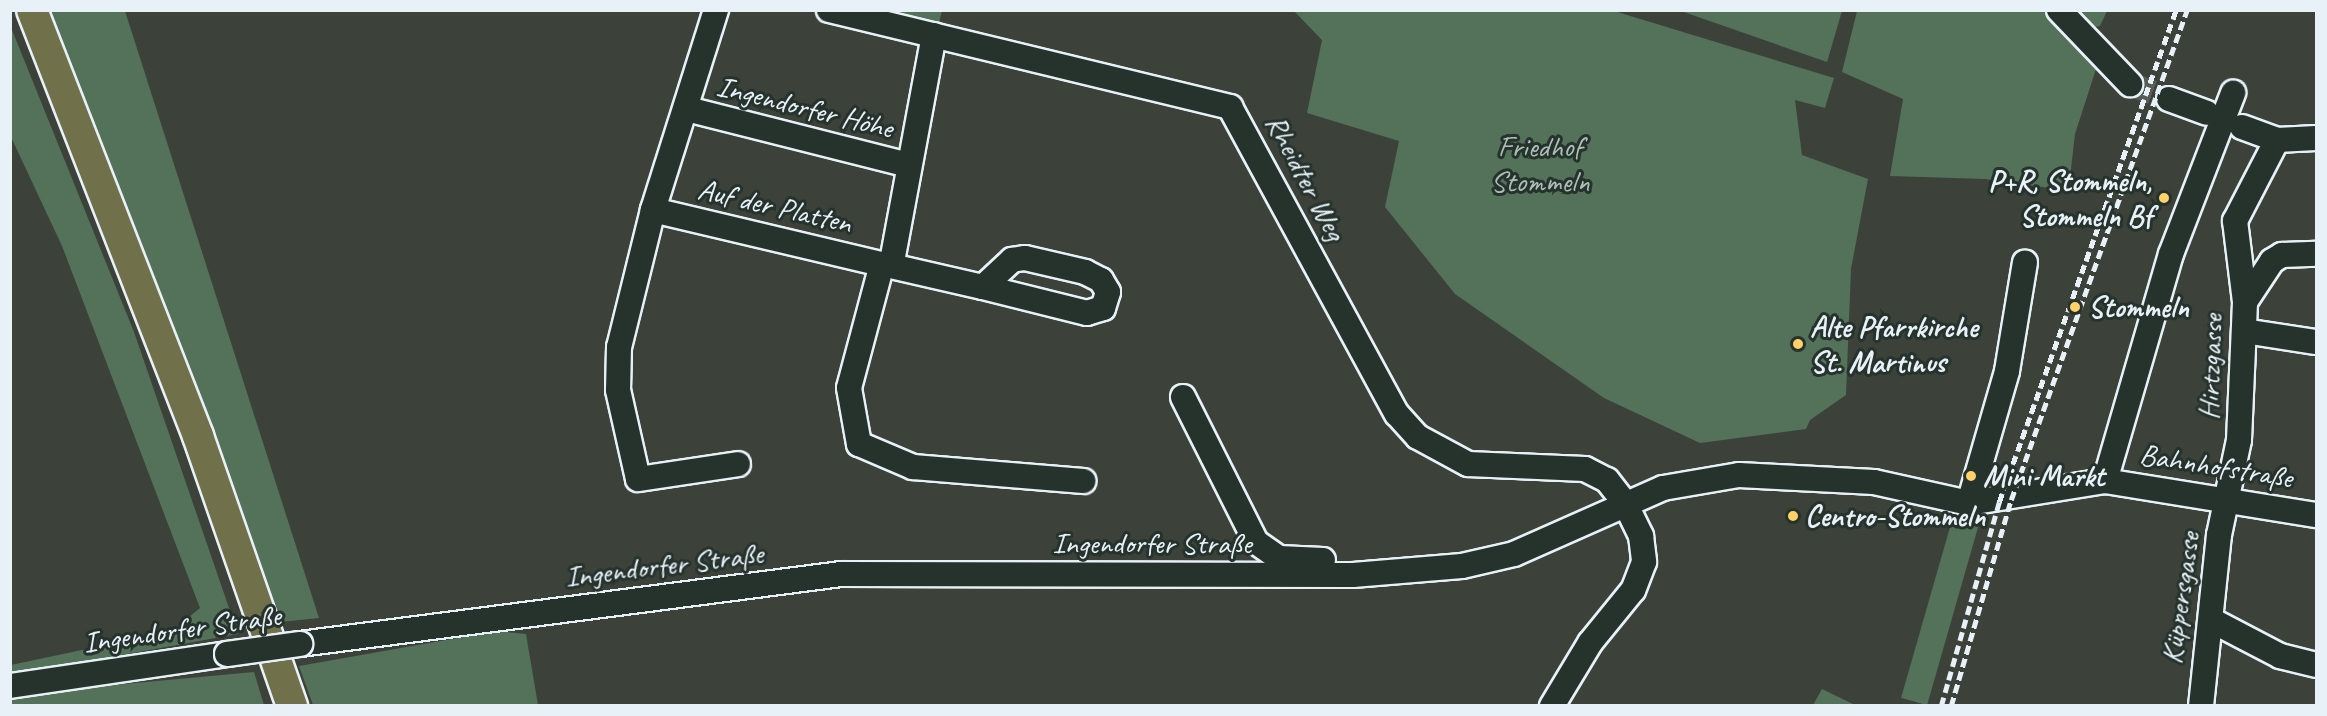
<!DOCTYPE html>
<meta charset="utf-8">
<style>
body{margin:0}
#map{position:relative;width:2327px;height:716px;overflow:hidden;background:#3c423a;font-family:Caveat,sans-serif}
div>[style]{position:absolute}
.green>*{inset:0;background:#547159;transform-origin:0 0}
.minor-tunnel>*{height:24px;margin-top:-12px;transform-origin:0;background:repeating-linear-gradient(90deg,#565c56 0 24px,transparent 0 36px)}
.roads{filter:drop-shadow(2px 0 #e8f1f8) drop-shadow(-2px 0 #e8f1f8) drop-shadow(0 2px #e8f1f8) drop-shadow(0 -2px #e8f1f8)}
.minor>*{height:24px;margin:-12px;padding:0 12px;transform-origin:12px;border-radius:12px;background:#26332d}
.major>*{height:30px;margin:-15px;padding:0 15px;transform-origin:15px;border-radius:15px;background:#70704a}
.rail>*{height:4.5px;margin-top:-2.25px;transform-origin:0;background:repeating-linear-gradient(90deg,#e8f1f8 0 9px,transparent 0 13.5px)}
.bridges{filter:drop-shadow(2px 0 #e8f1f8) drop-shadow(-2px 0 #e8f1f8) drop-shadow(0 2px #e8f1f8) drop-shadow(0 -2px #e8f1f8)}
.minor-bridge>*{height:24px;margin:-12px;padding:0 12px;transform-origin:12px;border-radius:12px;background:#26332d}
.dots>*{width:16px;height:16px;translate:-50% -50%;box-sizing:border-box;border:3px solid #26332d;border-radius:50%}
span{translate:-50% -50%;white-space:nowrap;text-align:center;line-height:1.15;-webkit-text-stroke:6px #26332d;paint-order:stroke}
.street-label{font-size:30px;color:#e8f1f8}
.park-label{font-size:30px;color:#adbeb8}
.poi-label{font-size:30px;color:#e8f1f8;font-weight:700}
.right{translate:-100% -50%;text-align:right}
.left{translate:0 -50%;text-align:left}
.frame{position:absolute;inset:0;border:12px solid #e8f1f8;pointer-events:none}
</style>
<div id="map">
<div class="green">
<div style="clip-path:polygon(1678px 10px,1842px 10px,1842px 11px,1827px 62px)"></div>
<div style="clip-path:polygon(43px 11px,125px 11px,319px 618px,280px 622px)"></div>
<div style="clip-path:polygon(862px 11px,942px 11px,938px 27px)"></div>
<div style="clip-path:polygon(1294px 11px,1614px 11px,1834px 78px,1825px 108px,1795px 100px,1802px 155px,1868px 179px,1851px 269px,1846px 395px,1810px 420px,1806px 429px,1700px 443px,1604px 398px,1455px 294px,1385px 207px,1399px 141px,1307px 113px,1322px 40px)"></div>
<div style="clip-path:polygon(1857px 11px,2045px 11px,2096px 69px,2075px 134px,2069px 186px,2064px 190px,1985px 179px,1890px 176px,1903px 99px,1842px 72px)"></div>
<div style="clip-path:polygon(2067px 11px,2107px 11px,2100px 26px,2083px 29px)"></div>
<div style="clip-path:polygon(10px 25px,134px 332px,238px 634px,11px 675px,11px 665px,172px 631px,200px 608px,62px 246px,11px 137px)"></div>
<div style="left:1983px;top:510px;width:203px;height:27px;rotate:106deg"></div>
<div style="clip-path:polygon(497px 631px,526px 634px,538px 705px,313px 705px,299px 666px)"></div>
<div style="clip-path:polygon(254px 672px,264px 705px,11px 706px,11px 696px,27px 693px)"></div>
<div style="clip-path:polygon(1822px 689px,1855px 705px,1813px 705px)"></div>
</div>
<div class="minor-tunnel">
<div style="left:2130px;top:84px;width:42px;rotate:21deg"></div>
</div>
<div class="roads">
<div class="minor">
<div style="left:716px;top:10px;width:210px;rotate:107.5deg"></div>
<div style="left:653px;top:210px;width:141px;rotate:103.9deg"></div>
<div style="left:619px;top:347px;width:43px;rotate:91.3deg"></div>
<div style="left:618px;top:390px;width:91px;rotate:77.3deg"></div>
<div style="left:638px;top:479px;width:101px;rotate:-8.5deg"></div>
<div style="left:829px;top:10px;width:413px;rotate:13.6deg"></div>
<div style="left:1230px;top:107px;width:349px;rotate:61.5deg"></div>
<div style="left:1397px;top:414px;width:31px;rotate:48deg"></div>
<div style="left:1418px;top:437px;width:57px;rotate:28.4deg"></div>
<div style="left:1468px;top:464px;width:117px;rotate:2.4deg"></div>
<div style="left:1585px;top:469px;width:25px;rotate:27deg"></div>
<div style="left:1607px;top:480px;width:29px;rotate:52deg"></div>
<div style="left:1625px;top:503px;width:37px;rotate:64deg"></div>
<div style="left:1641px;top:536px;width:26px;rotate:83deg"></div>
<div style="left:1644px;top:562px;width:30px;rotate:111deg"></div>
<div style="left:1633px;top:590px;width:68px;rotate:129.1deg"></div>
<div style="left:1590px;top:643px;width:74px;rotate:121.1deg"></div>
<div style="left:2059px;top:10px;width:103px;rotate:46.2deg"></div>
<div style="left:934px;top:35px;width:235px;rotate:100.5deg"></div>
<div style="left:891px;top:266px;width:94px;rotate:12.9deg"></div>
<div style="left:983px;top:287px;width:40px;rotate:-43deg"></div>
<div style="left:1012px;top:260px;width:13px;rotate:-9deg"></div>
<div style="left:1025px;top:258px;width:62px;rotate:13.1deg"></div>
<div style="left:1085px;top:272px;width:18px;rotate:27deg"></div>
<div style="left:1101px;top:280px;width:14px;rotate:60deg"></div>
<div style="left:1108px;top:292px;width:17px;rotate:107deg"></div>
<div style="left:1103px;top:308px;width:17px;rotate:163deg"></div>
<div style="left:1087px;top:313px;width:107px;rotate:-166deg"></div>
<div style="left:2169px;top:99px;width:40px;rotate:20.2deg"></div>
<div style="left:687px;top:109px;width:228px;rotate:14.2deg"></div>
<div style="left:2242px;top:127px;width:37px;rotate:20deg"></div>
<div style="left:2277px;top:140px;width:39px;rotate:-3deg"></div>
<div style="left:653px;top:210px;width:235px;rotate:13.3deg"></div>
<div style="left:891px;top:266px;width:9px;rotate:-167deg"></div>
<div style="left:882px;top:264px;width:128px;rotate:104.9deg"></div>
<div style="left:849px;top:388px;width:57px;rotate:79.9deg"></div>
<div style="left:859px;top:444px;width:59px;rotate:23.1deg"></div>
<div style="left:913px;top:467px;width:171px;rotate:4.7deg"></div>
<div style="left:2245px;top:302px;width:49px;rotate:-56.6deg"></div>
<div style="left:2272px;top:261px;width:12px;rotate:-31deg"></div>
<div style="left:2282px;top:255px;width:34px;rotate:-2deg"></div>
<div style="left:2244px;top:331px;width:73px;rotate:8.7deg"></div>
<div style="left:1183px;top:397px;width:162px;rotate:63.3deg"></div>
<div style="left:1256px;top:542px;width:28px;rotate:35deg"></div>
<div style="left:1279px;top:558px;width:44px;rotate:2.6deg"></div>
<div style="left:2105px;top:481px;width:236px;rotate:-73.8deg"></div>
<div style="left:2171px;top:254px;width:173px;rotate:-68.9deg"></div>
<div style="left:1969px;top:503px;width:137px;rotate:-73.9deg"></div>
<div style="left:2007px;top:371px;width:110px;rotate:-80.6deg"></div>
<div style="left:2213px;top:621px;width:76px;rotate:27.6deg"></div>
<div style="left:2280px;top:656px;width:37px;rotate:14deg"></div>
<div style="left:300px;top:644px;width:546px;rotate:-7.37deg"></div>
<div style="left:841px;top:574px;width:512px;rotate:0.11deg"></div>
<div style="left:1353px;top:575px;width:109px;rotate:-4.7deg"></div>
<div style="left:1462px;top:566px;width:53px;rotate:-13deg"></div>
<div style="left:1514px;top:554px;width:163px;rotate:-23.9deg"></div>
<div style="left:1663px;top:488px;width:77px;rotate:-9.7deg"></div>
<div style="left:1739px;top:475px;width:135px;rotate:3deg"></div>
<div style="left:1874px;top:482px;width:97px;rotate:12.5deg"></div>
<div style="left:1969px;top:503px;width:138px;rotate:-9.2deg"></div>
<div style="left:2105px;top:481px;width:214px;rotate:9.2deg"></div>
<div style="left:10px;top:686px;width:219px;rotate:-8.4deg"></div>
<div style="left:2201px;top:706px;width:172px;rotate:-84deg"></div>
<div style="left:2219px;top:535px;width:97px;rotate:-78.1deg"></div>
<div style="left:2239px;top:440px;width:138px;rotate:-87.5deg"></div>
<div style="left:2245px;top:302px;width:82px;rotate:-97deg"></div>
<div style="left:2235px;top:221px;width:91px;rotate:-62.6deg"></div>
</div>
<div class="major">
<div style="left:32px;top:10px;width:457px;rotate:68.7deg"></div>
<div style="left:198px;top:436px;width:286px;rotate:70.8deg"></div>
</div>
</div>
<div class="rail">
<div style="left:1941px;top:706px;width:212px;rotate:-74.1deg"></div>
<div style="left:1999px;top:502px;width:523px;rotate:-70.21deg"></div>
<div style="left:1951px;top:706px;width:215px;rotate:-73.8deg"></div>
<div style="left:2011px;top:500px;width:521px;rotate:-70.24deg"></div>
</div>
<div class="bridges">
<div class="minor-bridge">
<div style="left:227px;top:654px;width:74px;rotate:-7.8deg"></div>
</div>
</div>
<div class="dots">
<div style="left:2164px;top:198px;background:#ffd166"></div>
<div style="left:2075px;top:307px;background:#ffd166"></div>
<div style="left:1798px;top:344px;background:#ffd166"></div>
<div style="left:1971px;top:476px;background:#ffd166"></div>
<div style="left:1793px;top:516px;background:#ffd166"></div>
</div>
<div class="street-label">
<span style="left:805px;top:107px;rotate:14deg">Ingendorfer Höhe</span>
<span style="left:1306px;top:177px;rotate:62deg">Rheidter Weg</span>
<span style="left:775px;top:206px;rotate:13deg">Auf der Platten</span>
<span style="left:2210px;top:367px;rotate:-88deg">Hirtzgasse</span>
<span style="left:2216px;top:466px;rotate:9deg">Bahnhofstraße</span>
<span style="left:1152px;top:543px">Ingendorfer Straße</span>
<span style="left:664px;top:565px;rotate:-7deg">Ingendorfer Straße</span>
<span style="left:2180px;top:598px;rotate:-82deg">Küppersgasse</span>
<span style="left:182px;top:629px;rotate:-8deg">Ingendorfer Straße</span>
</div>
<div class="park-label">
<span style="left:1540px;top:163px">Friedhof<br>Stommeln</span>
</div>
<div class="poi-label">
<span class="right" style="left:2152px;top:198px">P+R, Stommeln,<br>Stommeln Bf</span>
<span class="left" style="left:2088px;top:307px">Stommeln</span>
<span class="left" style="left:1810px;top:344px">Alte Pfarrkirche<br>St. Martinus</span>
<span class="left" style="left:1983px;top:476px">Mini Markt</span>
<span class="left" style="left:1805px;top:516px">Centro-Stommeln</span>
</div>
<div class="frame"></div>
</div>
